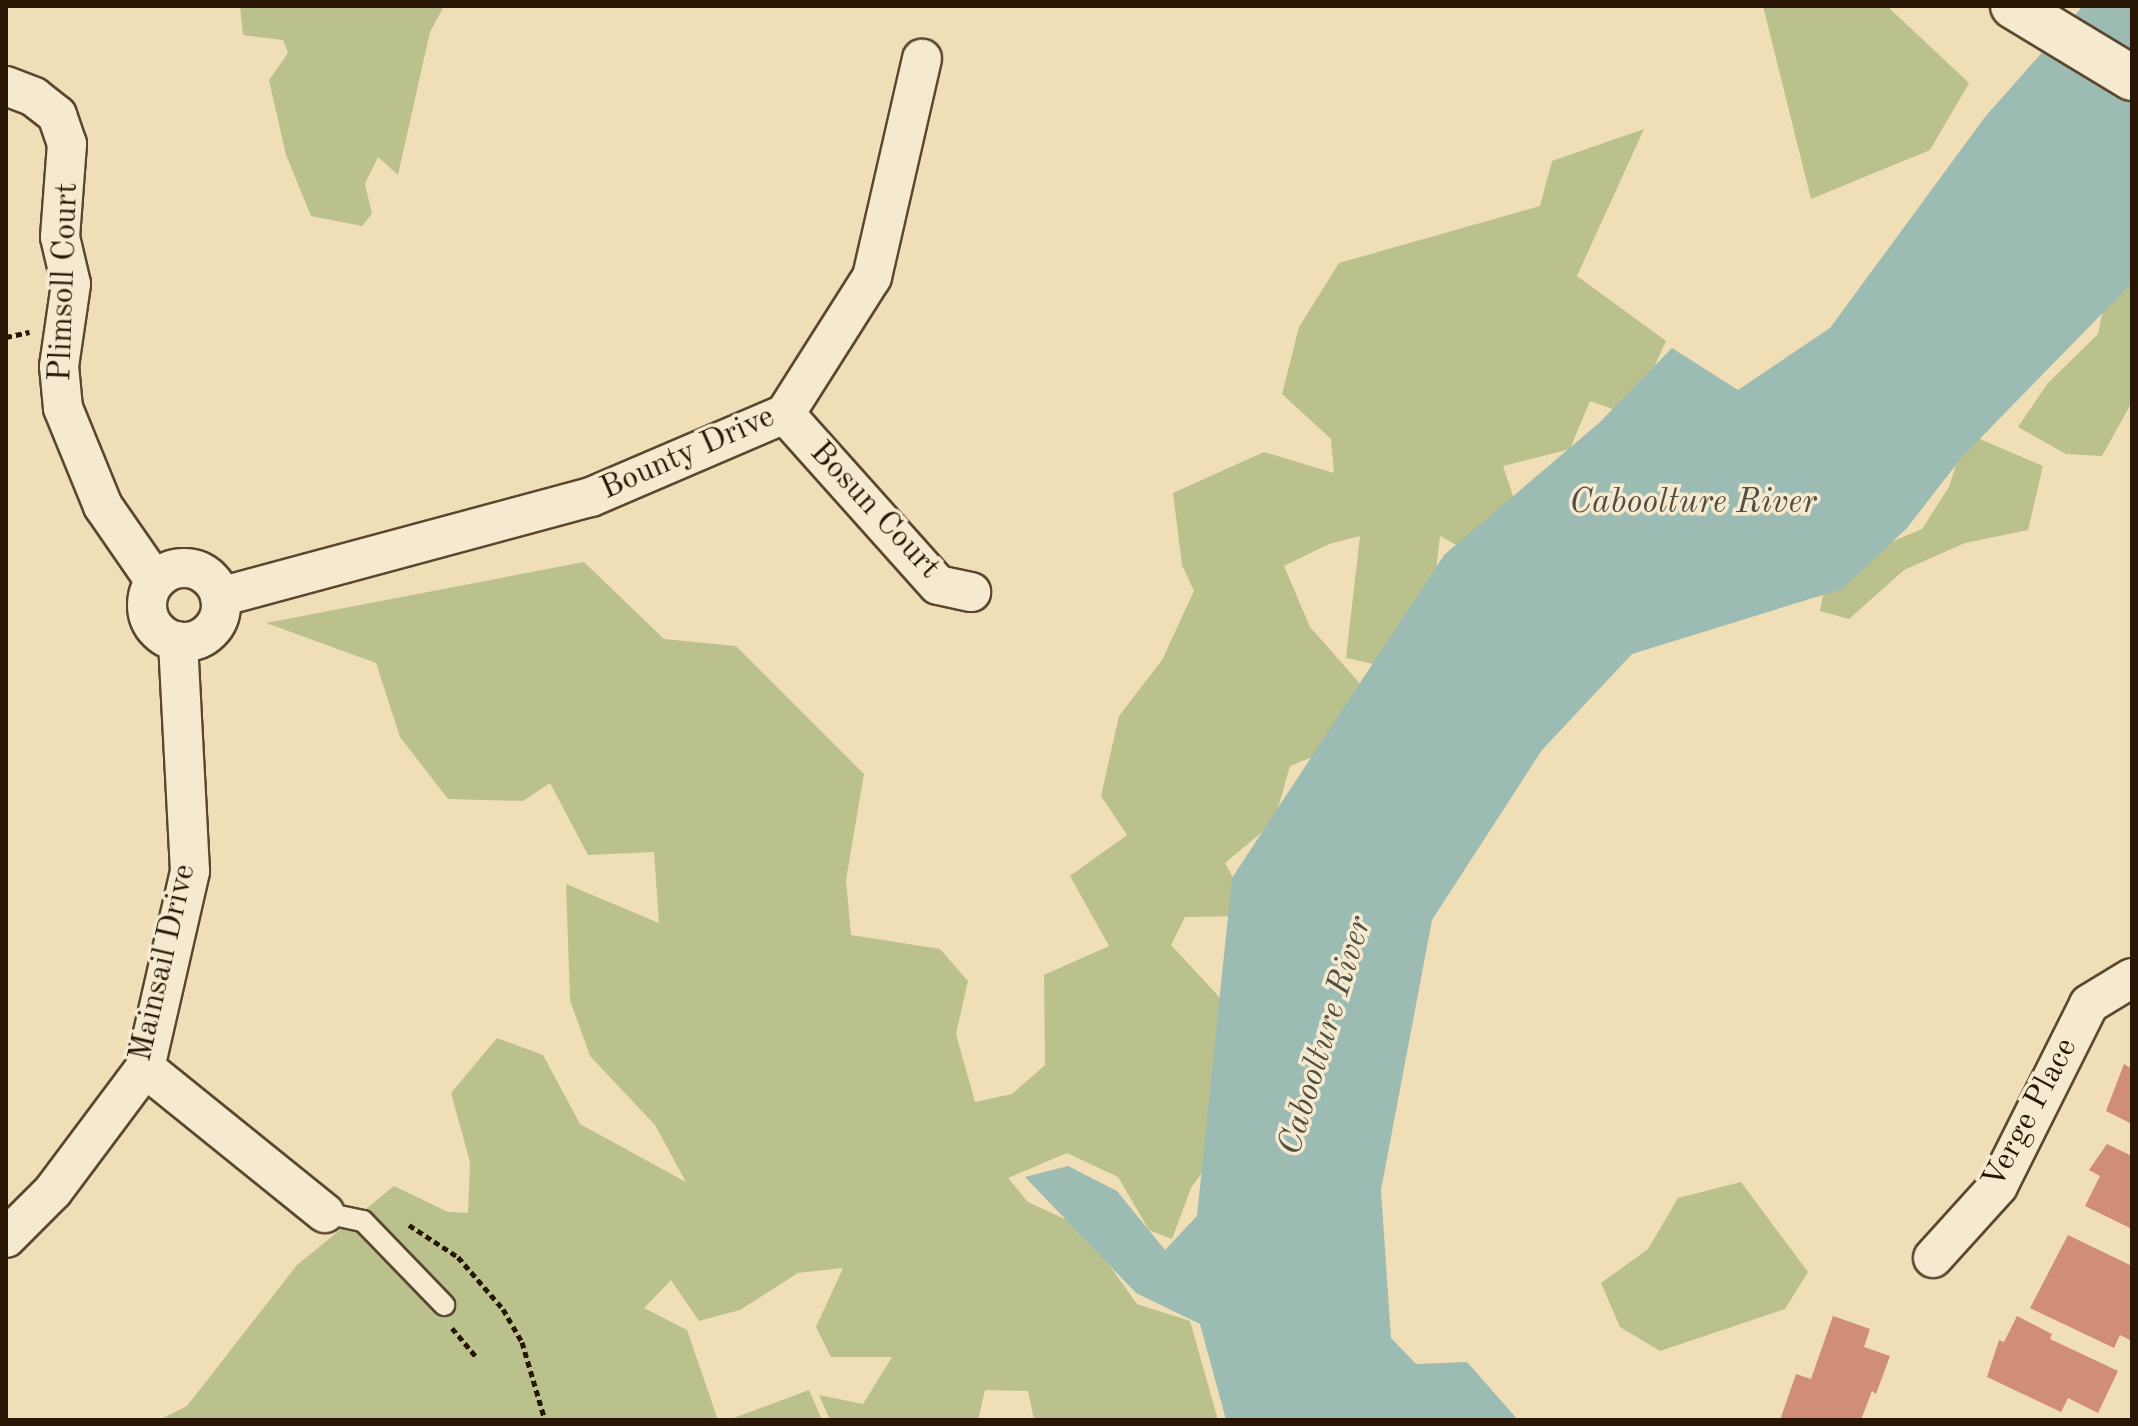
<!DOCTYPE html>
<style>
body{margin:0}
#map{position:relative;width:2138px;height:1426px;overflow:hidden;background:#f0deb7;font-family:"Old Standard TT",serif}
div>[style]{position:absolute}
.green>*{inset:0;background:#bbc18d}
.water>*{inset:0;background:#9bbbb3}
.building>*{inset:0;background:#d08d77}
.path>*{height:5px;margin-top:-2.5px;transform-origin:0;background:repeating-linear-gradient(90deg,#291503 0 6px,transparent 0 10px)}
.roads{filter:drop-shadow(2px 0 #5b4730) drop-shadow(-2px 0 #5b4730) drop-shadow(0 2px #5b4730) drop-shadow(0 -2px #5b4730)}
.service>*{height:20px;margin:-10px;padding:0 10px;transform-origin:10px;border-radius:10px;background:#f5ead0}
.minor>*{height:38px;margin:-19px;padding:0 19px;transform-origin:19px;border-radius:19px;background:#f5ead0}
.minor>.ring{margin:-19px;padding:0;box-sizing:content-box;background:none;border:38px solid #f5ead0;border-radius:50%}
.secondary>*{height:44px;margin:-22px;padding:0 22px;transform-origin:22px;border-radius:22px;background:#f5ead0}
span{translate:-50% -50%;white-space:nowrap;text-align:center;line-height:1.15;-webkit-text-stroke:7px #f5ead0;paint-order:stroke}
.street-label{font-size:32px;color:#291503}
.water-label{font-size:34px;color:#514f41;font-style:italic}
.frame{position:absolute;inset:0;border:8px solid #291503;pointer-events:none}
</style>
<div id="map">
<div class="green">
<div style="clip-path:polygon(240px 6px,444px 6px,430px 32px,398px 175px,378px 157px,365px 184px,372px 214px,362px 226px,311px 216px,286px 155px,269px 80px,288px 53px,283px 40px,243px 35px)"></div>
<div style="clip-path:polygon(1763px 6px,1887px 6px,1969px 83px,1930px 150px,1811px 199px)"></div>
<div style="clip-path:polygon(1644px 129px,1577px 276px,1666px 341px,1632px 416px,1590px 401px,1570px 449px,1503px 466px,1513px 496px,1484px 560px,1440px 536px,1435px 579px,1378px 665px,1346px 658px,1360px 536px,1329px 544px,1284px 566px,1310px 627px,1364px 688px,1339px 746px,1290px 766px,1274px 822px,1225px 863px,1254px 916px,1185px 917px,1171px 945px,1236px 1015px,1229px 1135px,1191px 1188px,1172px 1239px,1149px 1230px,1118px 1177px,1067px 1153px,1008px 1178px,1028px 1202px,1082px 1227px,1137px 1304px,1190px 1321px,1218px 1420px,1034px 1420px,1028px 1391px,985px 1390px,978px 1420px,830px 1420px,819px 1395px,863px 1404px,892px 1357px,831px 1357px,816px 1327px,843px 1268px,798px 1273px,740px 1310px,699px 1321px,671px 1280px,644px 1308px,687px 1330px,718px 1420px,159px 1420px,187px 1406px,297px 1265px,394px 1186px,448px 1212px,468px 1213px,470px 1162px,451px 1093px,497px 1038px,543px 1055px,580px 1124px,686px 1182px,655px 1125px,590px 1056px,570px 1000px,566px 884px,659px 923px,654px 852px,588px 855px,550px 783px,523px 801px,448px 799px,400px 737px,376px 663px,266px 623px,584px 562px,664px 639px,736px 646px,864px 774px,846px 880px,851px 935px,940px 949px,968px 981px,956px 1034px,975px 1102px,1012px 1094px,1045px 1065px,1044px 975px,1109px 946px,1070px 876px,1127px 835px,1101px 796px,1119px 716px,1162px 660px,1194px 591px,1182px 565px,1173px 493px,1264px 452px,1334px 473px,1331px 439px,1282px 394px,1299px 327px,1339px 263px,1540px 206px,1552px 161px)"></div>
<div style="clip-path:polygon(2132px 242px,2132px 402px,2102px 456px,2066px 454px,2018px 427px,2048px 383px,2098px 334px,2111px 269px)"></div>
<div style="clip-path:polygon(1966px 433px,2043px 466px,2028px 530px,1965px 543px,1904px 570px,1849px 619px,1820px 611px,1826px 581px,1860px 555px,1922px 529px,1949px 487px)"></div>
<div style="clip-path:polygon(1741px 1182px,1808px 1272px,1785px 1309px,1660px 1351px,1620px 1327px,1601px 1283px,1648px 1249px,1678px 1198px)"></div>
<div style="clip-path:polygon(809px 1390px,822px 1420px,728px 1420px)"></div>
</div>
<div class="water">
<div style="clip-path:polygon(2083px 6px,2132px 6px,2132px 283px,1962px 457px,1907px 528px,1842px 589px,1632px 654px,1542px 750px,1432px 920px,1381px 1190px,1391px 1338px,1416px 1364px,1467px 1362px,1518px 1420px,1226px 1420px,1200px 1324px,1136px 1293px,1025px 1177px,1068px 1166px,1117px 1191px,1165px 1250px,1197px 1216px,1232px 878px,1444px 555px,1599px 423px,1672px 348px,1738px 390px,1830px 328px,1985px 117px)"></div>
</div>
<div class="building">
<div style="clip-path:polygon(2124px 1064px,2132px 1069px,2132px 1124px,2106px 1111px)"></div>
<div style="clip-path:polygon(2107px 1144px,2132px 1156px,2132px 1229px,2085px 1206px,2100px 1176px,2089px 1170px)"></div>
<div style="clip-path:polygon(2068px 1235px,2132px 1266px,2132px 1341px,2120px 1335px,2114px 1348px,2030px 1308px)"></div>
<div style="clip-path:polygon(1833px 1316px,1870px 1329px,1864px 1347px,1890px 1356px,1876px 1394px,1872px 1391px,1861px 1420px,1780px 1420px,1796px 1374px,1811px 1379px)"></div>
<div style="clip-path:polygon(2017px 1316px,2052px 1334px,2050px 1339px,2118px 1371px,2098px 1413px,2068px 1398px,2061px 1412px,1987px 1377px,1999px 1340px,2004px 1342px)"></div>
</div>
<div class="path">
<div style="left:6px;top:337px;width:24px;rotate:-12deg"></div>
<div style="left:409px;top:1225px;width:59px;rotate:33.1deg"></div>
<div style="left:458px;top:1257px;width:69px;rotate:49.1deg"></div>
<div style="left:503px;top:1309px;width:38px;rotate:60deg"></div>
<div style="left:522px;top:1342px;width:81px;rotate:73.6deg"></div>
<div style="left:452px;top:1328px;width:38px;rotate:50deg"></div>
</div>
<div class="roads">
<div class="service">
<div style="left:325px;top:1213px;width:39px;rotate:12deg"></div>
<div style="left:363px;top:1221px;width:117px;rotate:46deg"></div>
</div>
<div class="minor">
<div style="left:6px;top:86px;width:30px;rotate:21deg"></div>
<div style="left:34px;top:97px;width:29px;rotate:38deg"></div>
<div style="left:57px;top:115px;width:31px;rotate:71deg"></div>
<div style="left:67px;top:144px;width:93px;rotate:94.3deg"></div>
<div style="left:60px;top:237px;width:48px;rotate:76.8deg"></div>
<div style="left:71px;top:284px;width:83px;rotate:98.3deg"></div>
<div style="left:59px;top:366px;width:42px;rotate:84.6deg"></div>
<div style="left:63px;top:408px;width:106px;rotate:67.8deg"></div>
<div style="left:103px;top:506px;width:91px;rotate:55.3deg"></div>
<div style="left:785px;top:414px;width:229px;rotate:48.2deg"></div>
<div style="left:938px;top:585px;width:34px;rotate:12deg"></div>
<div class="ring" style="left:147px;top:568px;width:36px;height:36px"></div>
<div style="left:220px;top:597px;width:384px;rotate:-15.1deg"></div>
<div style="left:591px;top:497px;width:211px;rotate:-23.2deg"></div>
<div style="left:785px;top:414px;width:162px;rotate:-57.6deg"></div>
<div style="left:872px;top:277px;width:224px;rotate:-77.1deg"></div>
<div style="left:145px;top:1068px;width:231px;rotate:38.9deg"></div>
<div style="left:6px;top:1238px;width:66px;rotate:-45deg"></div>
<div style="left:53px;top:1191px;width:154px;rotate:-53.2deg"></div>
<div style="left:145px;top:1068px;width:202px;rotate:-77.1deg"></div>
<div style="left:190px;top:871px;width:230px;rotate:-93deg"></div>
<div style="left:1933px;top:1258px;width:97px;rotate:-47.9deg"></div>
<div style="left:1998px;top:1186px;width:203px;rotate:-63.4deg"></div>
<div style="left:2089px;top:1004px;width:50px;rotate:-31.2deg"></div>
</div>
<div class="secondary">
<div style="left:2013px;top:6px;width:139px;rotate:31.2deg"></div>
</div>
</div>
<div class="street-label">
<span style="left:65px;top:282px;rotate:-88deg">Plimsoll Court</span>
<span style="left:688px;top:454px;rotate:-24deg">Bounty Drive</span>
<span style="left:874px;top:511px;rotate:47deg">Bosun Court</span>
<span style="left:164px;top:963px;rotate:-77deg">Mainsail Drive</span>
<span style="left:2031px;top:1114px;rotate:-62deg">Verge Place</span>
</div>
<div class="water-label">
<span style="left:1693px;top:504px">Caboolture River</span>
<span style="left:1326px;top:1036px;rotate:-73deg">Caboolture River</span>
</div>
<div class="frame"></div>
</div>
